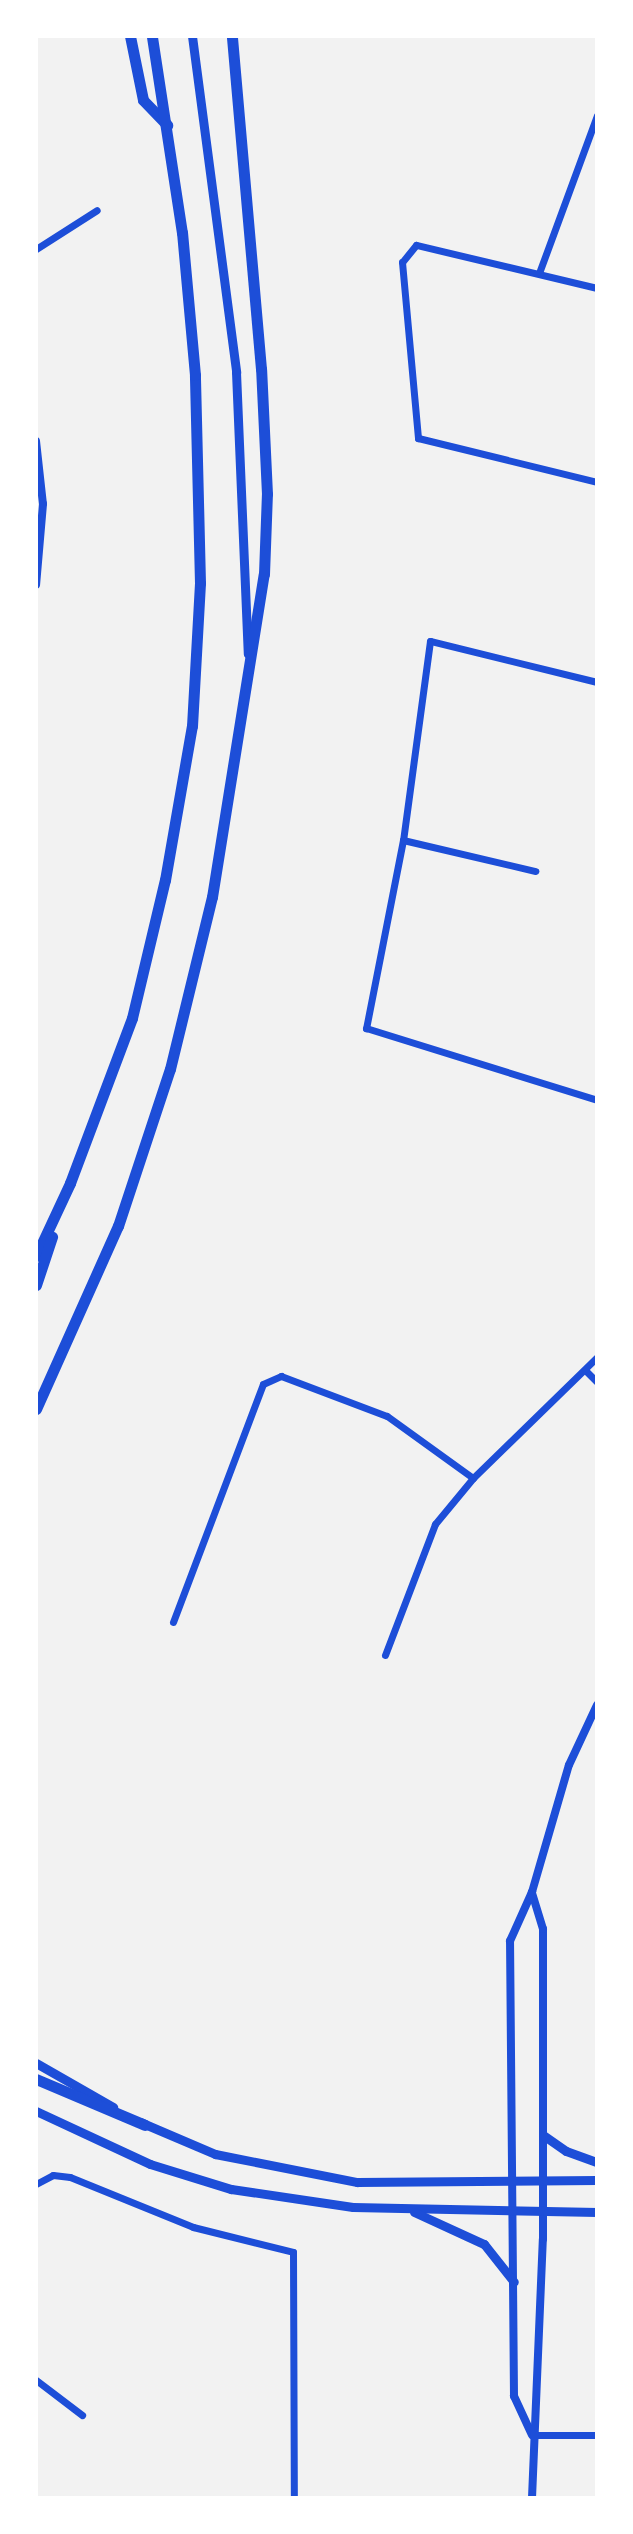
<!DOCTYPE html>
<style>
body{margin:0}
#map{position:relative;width:633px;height:2534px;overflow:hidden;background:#f2f2f2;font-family:Commissioner,sans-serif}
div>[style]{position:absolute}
.minor>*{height:7px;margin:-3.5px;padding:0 3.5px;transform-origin:3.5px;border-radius:3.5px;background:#1d4ed8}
.tertiary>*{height:8px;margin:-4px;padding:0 4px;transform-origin:4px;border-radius:4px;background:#1d4ed8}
.secondary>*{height:9px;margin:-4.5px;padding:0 4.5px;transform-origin:4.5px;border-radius:4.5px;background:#1d4ed8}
.primary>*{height:11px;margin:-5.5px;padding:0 5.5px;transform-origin:5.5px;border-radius:5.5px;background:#1d4ed8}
span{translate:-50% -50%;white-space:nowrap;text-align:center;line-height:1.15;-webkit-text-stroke:7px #fff;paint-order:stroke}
.frame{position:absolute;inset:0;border:38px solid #fff;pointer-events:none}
</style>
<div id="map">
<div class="minor">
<div style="left:36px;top:249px;width:72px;rotate:-32.6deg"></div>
<div style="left:539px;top:273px;width:168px;rotate:-69.8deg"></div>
<div style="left:597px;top:288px;width:186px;rotate:-166.6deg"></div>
<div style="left:416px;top:245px;width:22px;rotate:129deg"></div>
<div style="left:402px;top:262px;width:177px;rotate:84.8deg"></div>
<div style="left:418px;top:438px;width:184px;rotate:13.8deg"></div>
<div style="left:597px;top:682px;width:172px;rotate:-166.2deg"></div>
<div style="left:430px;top:641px;width:201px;rotate:97.7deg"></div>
<div style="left:403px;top:840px;width:192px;rotate:101.1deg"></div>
<div style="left:366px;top:1028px;width:242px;rotate:17.3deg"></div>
<div style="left:403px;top:840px;width:136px;rotate:13.2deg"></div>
<div style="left:585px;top:1370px;width:17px;rotate:45deg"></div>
<div style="left:173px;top:1622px;width:254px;rotate:-69.3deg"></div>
<div style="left:263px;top:1384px;width:20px;rotate:-24deg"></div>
<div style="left:281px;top:1376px;width:113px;rotate:20.7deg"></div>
<div style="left:387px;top:1416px;width:106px;rotate:35.8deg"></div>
<div style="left:385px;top:1655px;width:140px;rotate:-69.1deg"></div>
<div style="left:435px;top:1524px;width:60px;rotate:-50.4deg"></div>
<div style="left:473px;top:1478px;width:173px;rotate:-44.3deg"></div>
<div style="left:36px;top:2184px;width:19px;rotate:-28deg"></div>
<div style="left:53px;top:2175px;width:17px;rotate:7deg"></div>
<div style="left:70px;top:2177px;width:133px;rotate:22.1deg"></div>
<div style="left:193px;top:2227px;width:103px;rotate:14deg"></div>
<div style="left:293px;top:2252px;width:246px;rotate:89.8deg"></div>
<div style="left:36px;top:2380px;width:58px;rotate:37.3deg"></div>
<div style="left:532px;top:2435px;width:65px"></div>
</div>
<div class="tertiary">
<div style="left:36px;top:441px;width:63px;rotate:83.7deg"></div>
<div style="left:43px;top:504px;width:81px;rotate:94.9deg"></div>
<div style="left:532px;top:2435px;width:43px;rotate:-114.8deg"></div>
<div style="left:514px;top:2396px;width:455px;rotate:-90.5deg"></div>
<div style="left:510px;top:1941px;width:54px;rotate:-65.8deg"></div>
<div style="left:532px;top:1892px;width:132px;rotate:-73.8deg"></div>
<div style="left:569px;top:1765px;width:66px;rotate:-65deg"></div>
<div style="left:532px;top:2498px;width:259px;rotate:-87.6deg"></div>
<div style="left:543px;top:2239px;width:310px;rotate:-90deg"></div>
<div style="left:543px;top:1929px;width:38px;rotate:-107deg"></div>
</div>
<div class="secondary">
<div style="left:192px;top:36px;width:339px;rotate:82.5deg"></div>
<div style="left:236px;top:372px;width:282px;rotate:87.6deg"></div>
<div style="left:36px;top:2063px;width:89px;rotate:29.7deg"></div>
<div style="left:36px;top:2111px;width:126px;rotate:24.9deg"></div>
<div style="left:150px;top:2164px;width:85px;rotate:17.2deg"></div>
<div style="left:231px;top:2189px;width:123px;rotate:8.4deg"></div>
<div style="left:353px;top:2207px;width:244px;rotate:1.2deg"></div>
<div style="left:140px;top:2122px;width:82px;rotate:23.1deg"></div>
<div style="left:215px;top:2154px;width:145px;rotate:11.2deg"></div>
<div style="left:357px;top:2182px;width:240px;rotate:-0.5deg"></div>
<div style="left:543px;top:2135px;width:28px;rotate:35deg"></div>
<div style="left:566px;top:2151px;width:33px;rotate:20deg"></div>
<div style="left:414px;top:2212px;width:77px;rotate:24.6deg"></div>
<div style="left:484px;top:2244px;width:48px;rotate:51.7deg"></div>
</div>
<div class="primary">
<div style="left:130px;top:36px;width:65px;rotate:78.5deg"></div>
<div style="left:143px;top:100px;width:35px;rotate:46deg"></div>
<div style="left:36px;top:1256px;width:81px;rotate:-65deg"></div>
<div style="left:70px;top:1183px;width:176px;rotate:-69.4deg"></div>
<div style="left:132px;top:1018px;width:142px;rotate:-76.6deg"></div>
<div style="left:165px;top:880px;width:156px;rotate:-80.1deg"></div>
<div style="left:192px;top:726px;width:143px;rotate:-86.8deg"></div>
<div style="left:200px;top:583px;width:208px;rotate:-91.4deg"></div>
<div style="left:195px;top:375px;width:143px;rotate:-95.2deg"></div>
<div style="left:182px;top:233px;width:199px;rotate:-98.7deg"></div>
<div style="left:36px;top:1285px;width:51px;rotate:-71.6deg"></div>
<div style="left:36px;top:1409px;width:201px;rotate:-65.9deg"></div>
<div style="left:118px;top:1226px;width:165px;rotate:-71.7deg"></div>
<div style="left:170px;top:1069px;width:177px;rotate:-76.3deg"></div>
<div style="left:212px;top:897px;width:327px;rotate:-80.9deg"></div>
<div style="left:264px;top:574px;width:80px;rotate:-87.9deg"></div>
<div style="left:267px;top:494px;width:125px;rotate:-92.7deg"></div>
<div style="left:261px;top:369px;width:334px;rotate:-95deg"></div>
<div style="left:36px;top:2079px;width:118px;rotate:22.9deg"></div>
</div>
<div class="frame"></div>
</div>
